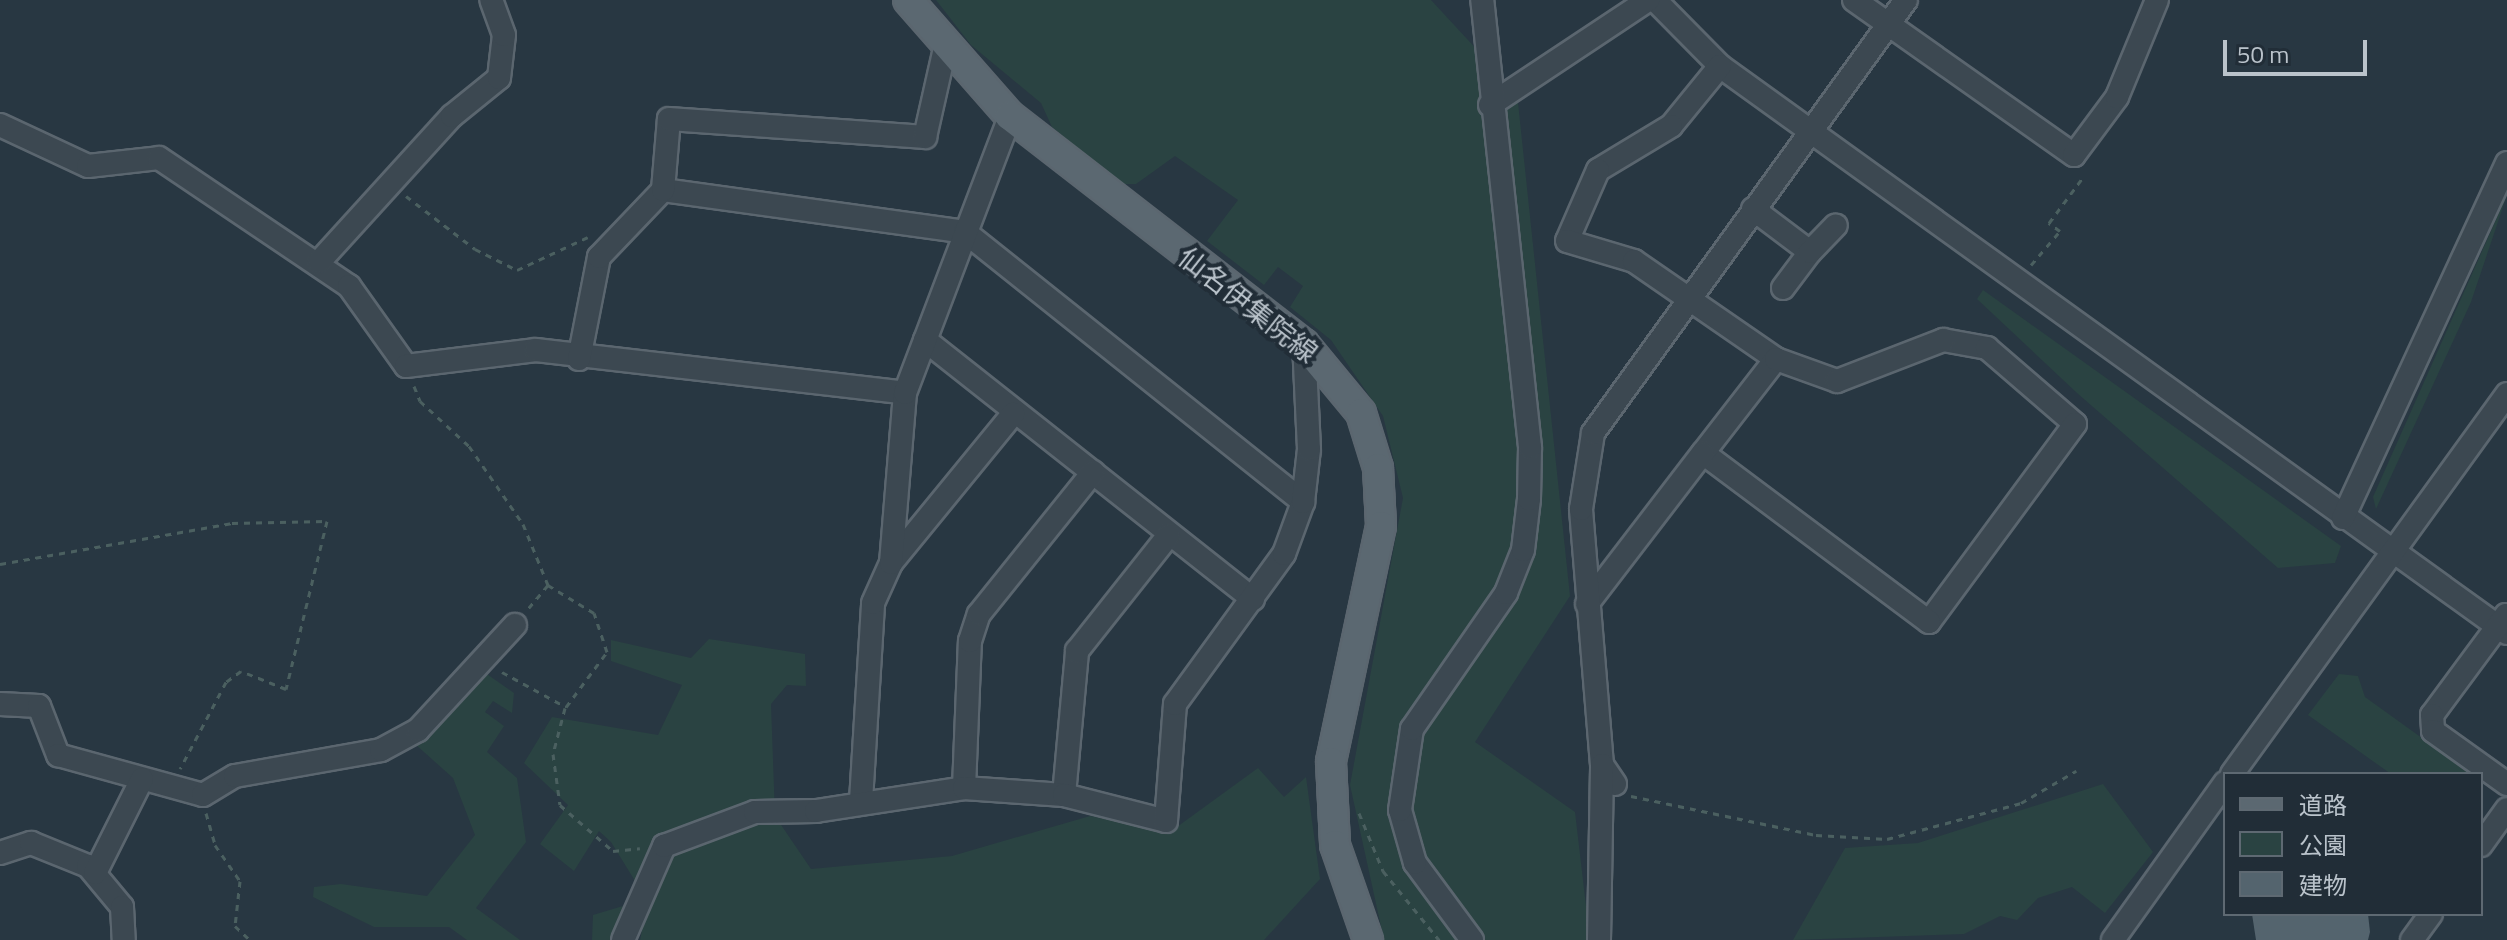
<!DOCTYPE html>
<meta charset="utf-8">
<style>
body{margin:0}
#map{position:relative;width:2507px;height:940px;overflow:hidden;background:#283742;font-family:"Titillium Web","Noto Sans JP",sans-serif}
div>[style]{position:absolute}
.green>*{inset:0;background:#2a4342}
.building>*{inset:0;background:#54646e}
.path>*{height:3px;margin-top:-1.5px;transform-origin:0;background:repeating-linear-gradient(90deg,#4b6060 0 6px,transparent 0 12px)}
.roads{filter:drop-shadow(2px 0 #5b666f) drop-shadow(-2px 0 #5b666f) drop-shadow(0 2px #5b666f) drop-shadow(0 -2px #5b666f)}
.minor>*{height:22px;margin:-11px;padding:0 11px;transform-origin:11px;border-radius:11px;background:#3c4851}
.major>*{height:28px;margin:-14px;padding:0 14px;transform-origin:14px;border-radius:14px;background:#5b6871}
span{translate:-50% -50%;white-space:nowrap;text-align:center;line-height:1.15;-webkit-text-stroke:8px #212d37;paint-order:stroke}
.street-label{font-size:28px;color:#bac3cb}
.legend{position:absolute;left:2223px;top:772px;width:260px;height:144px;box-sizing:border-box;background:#212d37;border:2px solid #5e6972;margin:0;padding:10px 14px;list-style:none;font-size:24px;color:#bac3cb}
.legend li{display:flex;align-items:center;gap:16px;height:40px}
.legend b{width:40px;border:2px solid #5e6972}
.scale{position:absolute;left:2223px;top:40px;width:144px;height:36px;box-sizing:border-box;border:4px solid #bac3cb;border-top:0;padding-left:10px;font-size:24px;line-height:28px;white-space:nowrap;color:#bac3cb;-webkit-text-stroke:6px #212d37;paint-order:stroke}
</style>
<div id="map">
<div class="green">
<div style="clip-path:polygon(936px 0,1431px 0,1517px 93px,1570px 596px,1475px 742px,1575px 812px,1590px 940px,1384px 940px,1350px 785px,1403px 498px,1383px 416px,1331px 340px,1290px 307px,1303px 286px,1278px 267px,1264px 285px,1207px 241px,1238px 200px,1175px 156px,1136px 184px,1122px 184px,1052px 127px,1041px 103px,971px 45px)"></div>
<div style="clip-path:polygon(2507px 195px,2471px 302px,2376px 509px,2373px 497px)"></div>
<div style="clip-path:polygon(1983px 290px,2341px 546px,2335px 563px,2278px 568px,2077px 393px,1977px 299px)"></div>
<div style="clip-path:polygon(709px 639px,805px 654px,806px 686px,787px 685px,771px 704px,775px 816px,811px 869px,952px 856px,1090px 816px,1170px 832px,1258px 768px,1284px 797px,1306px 777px,1320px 879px,1264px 940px,640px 940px,648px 902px,611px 842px,599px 831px,574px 871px,540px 844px,568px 805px,524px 763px,552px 717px,658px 735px,682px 685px,611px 661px,611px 640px,691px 658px)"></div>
<div style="clip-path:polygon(484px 672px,514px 693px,512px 713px,493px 701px,485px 712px,504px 726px,487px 752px,517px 778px,526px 842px,476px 908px,520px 940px,467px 940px,449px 927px,374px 927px,313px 897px,314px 887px,341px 884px,427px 896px,475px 835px,453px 778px,415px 744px)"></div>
<div style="clip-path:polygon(2339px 674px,2358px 676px,2365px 697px,2472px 774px,2391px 774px,2308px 715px)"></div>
<div style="clip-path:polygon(2103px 784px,2153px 852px,2105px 913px,2072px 887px,2038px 898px,2017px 920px,2000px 916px,1964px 934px,1793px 940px,1845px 848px,1918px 843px)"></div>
<div style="clip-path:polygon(623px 906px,613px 940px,592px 940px,593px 915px)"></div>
</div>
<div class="building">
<div style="clip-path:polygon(2252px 914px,2368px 914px,2370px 932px,2368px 940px,2256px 940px)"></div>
</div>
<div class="path">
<div style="left:406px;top:196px;width:87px;rotate:37.5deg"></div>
<div style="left:475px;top:249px;width:47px;rotate:26.6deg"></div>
<div style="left:517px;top:270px;width:78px;rotate:-24.9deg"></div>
<div style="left:2031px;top:265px;width:45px;rotate:-49.5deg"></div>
<div style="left:2060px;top:231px;width:14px;rotate:-144deg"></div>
<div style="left:2049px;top:223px;width:59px;rotate:-53.3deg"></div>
<div style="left:414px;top:386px;width:16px;rotate:68deg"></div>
<div style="left:420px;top:401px;width:67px;rotate:42.6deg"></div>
<div style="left:469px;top:446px;width:95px;rotate:55.3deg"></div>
<div style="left:523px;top:524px;width:66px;rotate:67.7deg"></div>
<div style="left:548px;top:585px;width:33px;rotate:130deg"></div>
<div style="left:0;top:564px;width:236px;rotate:-10deg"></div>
<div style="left:232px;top:523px;width:95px;rotate:-1.2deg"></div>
<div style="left:327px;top:521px;width:173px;rotate:103.7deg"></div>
<div style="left:286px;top:689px;width:48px;rotate:-158.2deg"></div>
<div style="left:241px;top:671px;width:19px;rotate:144deg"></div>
<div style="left:226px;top:682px;width:98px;rotate:117.9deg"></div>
<div style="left:502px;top:672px;width:73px;rotate:28.7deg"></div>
<div style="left:566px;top:707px;width:69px;rotate:-53.3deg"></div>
<div style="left:607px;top:652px;width:41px;rotate:-108.4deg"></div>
<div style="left:594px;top:613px;width:54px;rotate:-148.7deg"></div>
<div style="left:565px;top:708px;width:48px;rotate:104.6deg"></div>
<div style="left:553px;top:754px;width:51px;rotate:82.2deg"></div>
<div style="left:560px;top:805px;width:70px;rotate:41deg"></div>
<div style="left:613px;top:851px;width:27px;rotate:-6deg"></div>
<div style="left:1631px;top:796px;width:189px;rotate:11.9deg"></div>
<div style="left:1816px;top:835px;width:71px;rotate:3.2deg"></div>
<div style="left:1887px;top:839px;width:139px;rotate:-15deg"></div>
<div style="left:2021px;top:803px;width:64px;rotate:-30.2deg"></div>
<div style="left:206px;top:813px;width:33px;rotate:74deg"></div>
<div style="left:215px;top:845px;width:44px;rotate:55.2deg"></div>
<div style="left:240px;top:881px;width:45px;rotate:96.3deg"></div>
<div style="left:235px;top:926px;width:21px;rotate:43deg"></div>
<div style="left:1359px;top:813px;width:63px;rotate:67.5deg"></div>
<div style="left:1383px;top:871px;width:89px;rotate:50.9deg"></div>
</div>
<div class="roads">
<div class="minor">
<div style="left:1655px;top:0;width:93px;rotate:45.4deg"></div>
<div style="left:1720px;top:66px;width:970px;rotate:35.77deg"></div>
<div style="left:1854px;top:0;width:269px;rotate:35.2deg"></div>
<div style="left:2074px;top:155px;width:72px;rotate:-53.4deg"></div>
<div style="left:2117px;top:97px;width:105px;rotate:-67.6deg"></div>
<div style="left:1720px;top:66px;width:77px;rotate:129.2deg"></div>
<div style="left:1671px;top:126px;width:85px;rotate:148.9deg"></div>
<div style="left:1598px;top:170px;width:77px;rotate:113.6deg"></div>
<div style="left:1567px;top:241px;width:70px;rotate:16.6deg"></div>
<div style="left:1634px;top:261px;width:173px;rotate:34.6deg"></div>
<div style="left:1490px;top:105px;width:190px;rotate:-33.6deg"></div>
<div style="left:0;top:125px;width:97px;rotate:25deg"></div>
<div style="left:88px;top:166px;width:71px;rotate:-6.4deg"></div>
<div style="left:159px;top:158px;width:229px;rotate:34deg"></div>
<div style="left:349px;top:286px;width:98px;rotate:54.5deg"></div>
<div style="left:406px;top:366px;width:131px;rotate:-7deg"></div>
<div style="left:536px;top:350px;width:371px;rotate:6.6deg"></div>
<div style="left:663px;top:190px;width:305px;rotate:7.9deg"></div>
<div style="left:965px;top:232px;width:433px;rotate:38.6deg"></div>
<div style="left:1753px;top:209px;width:71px;rotate:37deg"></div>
<div style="left:1810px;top:252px;width:45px;rotate:126.9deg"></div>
<div style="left:1810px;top:252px;width:37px;rotate:-46deg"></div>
<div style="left:319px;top:262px;width:197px;rotate:-47.7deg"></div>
<div style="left:452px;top:116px;width:60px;rotate:-39deg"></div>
<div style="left:499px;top:78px;width:43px;rotate:-83.4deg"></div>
<div style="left:504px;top:35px;width:37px;rotate:-110deg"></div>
<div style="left:925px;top:340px;width:418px;rotate:38.3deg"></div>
<div style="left:1943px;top:340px;width:45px;rotate:10.3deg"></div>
<div style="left:1987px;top:348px;width:116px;rotate:40.8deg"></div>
<div style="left:2075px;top:424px;width:246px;rotate:126.4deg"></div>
<div style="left:1929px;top:622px;width:282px;rotate:-143.2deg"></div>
<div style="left:1703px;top:453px;width:119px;rotate:-52.2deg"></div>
<div style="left:1776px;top:359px;width:65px;rotate:19.8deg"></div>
<div style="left:1837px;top:381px;width:114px;rotate:-21.1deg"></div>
<div style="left:579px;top:359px;width:104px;rotate:-78.9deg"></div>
<div style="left:599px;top:257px;width:93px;rotate:-46.3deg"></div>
<div style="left:663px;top:190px;width:71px;rotate:-85.2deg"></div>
<div style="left:669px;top:119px;width:257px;rotate:4deg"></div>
<div style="left:925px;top:137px;width:91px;rotate:-77.3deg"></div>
<div style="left:2343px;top:518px;width:391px;rotate:-65.2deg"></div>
<div style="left:891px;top:563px;width:193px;rotate:-50.7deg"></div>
<div style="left:1587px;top:604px;width:190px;rotate:-52.5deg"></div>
<div style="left:2506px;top:615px;width:124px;rotate:126.5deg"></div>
<div style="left:2432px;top:715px;width:16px;rotate:86deg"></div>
<div style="left:2433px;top:731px;width:91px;rotate:35.6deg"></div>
<div style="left:0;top:704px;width:39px;rotate:3deg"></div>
<div style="left:39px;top:706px;width:53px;rotate:68.8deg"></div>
<div style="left:58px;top:755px;width:150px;rotate:15.4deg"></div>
<div style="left:203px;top:795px;width:37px;rotate:-31deg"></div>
<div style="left:235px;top:776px;width:148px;rotate:-10.1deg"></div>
<div style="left:381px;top:750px;width:42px;rotate:-28.4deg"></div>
<div style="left:418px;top:730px;width:143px;rotate:-47.3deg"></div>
<div style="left:2232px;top:774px;width:469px;rotate:-54.1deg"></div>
<div style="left:1615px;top:784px;width:23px;rotate:-124deg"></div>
<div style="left:1602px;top:765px;width:257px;rotate:-94.7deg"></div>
<div style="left:1581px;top:509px;width:77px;rotate:-81deg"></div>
<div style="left:1593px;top:433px;width:534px;rotate:-54.14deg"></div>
<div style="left:964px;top:788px;width:147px;rotate:-87.7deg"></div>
<div style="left:970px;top:641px;width:28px;rotate:-72deg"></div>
<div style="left:979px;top:614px;width:182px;rotate:-51.2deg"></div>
<div style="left:1064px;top:795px;width:145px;rotate:-84.8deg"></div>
<div style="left:1077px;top:651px;width:148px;rotate:-51.6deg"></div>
<div style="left:861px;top:801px;width:198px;rotate:-86.5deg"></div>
<div style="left:873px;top:603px;width:44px;rotate:-65.8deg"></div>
<div style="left:891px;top:563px;width:171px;rotate:-85.3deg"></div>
<div style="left:905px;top:393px;width:296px;rotate:-69.2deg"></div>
<div style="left:2481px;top:845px;width:44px;rotate:-54.2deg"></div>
<div style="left:0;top:853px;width:33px;rotate:-18deg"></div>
<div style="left:31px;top:843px;width:61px;rotate:22deg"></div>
<div style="left:88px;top:866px;width:53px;rotate:50.3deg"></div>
<div style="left:122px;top:907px;width:33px;rotate:87deg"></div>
<div style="left:95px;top:873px;width:105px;rotate:-63.4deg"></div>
<div style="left:623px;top:940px;width:103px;rotate:-66.4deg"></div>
<div style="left:664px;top:846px;width:97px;rotate:-20.5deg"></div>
<div style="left:755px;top:812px;width:61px;rotate:-0.9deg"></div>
<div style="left:816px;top:811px;width:150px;rotate:-8.8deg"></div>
<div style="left:964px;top:788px;width:100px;rotate:4deg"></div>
<div style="left:1064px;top:795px;width:105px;rotate:14.3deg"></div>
<div style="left:1166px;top:821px;width:117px;rotate:-85.6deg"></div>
<div style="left:1175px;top:704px;width:185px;rotate:-54deg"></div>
<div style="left:1284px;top:554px;width:55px;rotate:-69.9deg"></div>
<div style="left:1303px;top:502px;width:53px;rotate:-83.5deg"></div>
<div style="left:1309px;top:449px;width:105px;rotate:-92.7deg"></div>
<div style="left:1472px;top:940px;width:96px;rotate:-126.5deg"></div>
<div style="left:1415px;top:863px;width:55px;rotate:-105.8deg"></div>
<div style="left:1400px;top:810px;width:82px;rotate:-81.6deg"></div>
<div style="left:1412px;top:729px;width:165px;rotate:-55.3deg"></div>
<div style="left:1506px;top:593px;width:46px;rotate:-68.4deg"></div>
<div style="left:1523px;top:550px;width:51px;rotate:-83.3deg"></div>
<div style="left:1529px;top:499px;width:52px;rotate:-88.9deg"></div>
<div style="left:1530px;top:447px;width:450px;rotate:-96.1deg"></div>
<div style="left:1599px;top:940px;width:175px;rotate:-89deg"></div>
<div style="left:2113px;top:940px;width:193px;rotate:-54.5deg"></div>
<div style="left:2412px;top:940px;width:32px;rotate:-54deg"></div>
</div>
<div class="major">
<div style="left:908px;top:0;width:154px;rotate:48.7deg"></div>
<div style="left:1010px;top:116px;width:372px;rotate:37.8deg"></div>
<div style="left:1304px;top:344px;width:89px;rotate:50.4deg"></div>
<div style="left:1361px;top:413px;width:58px;rotate:72.8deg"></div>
<div style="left:1378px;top:468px;width:58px;rotate:87deg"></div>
<div style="left:1381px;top:526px;width:241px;rotate:102deg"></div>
<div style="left:1331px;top:762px;width:83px;rotate:87.2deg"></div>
<div style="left:1335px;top:845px;width:101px;rotate:70.8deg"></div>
</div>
</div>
<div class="street-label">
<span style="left:1248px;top:305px;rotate:38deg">仙名伊集院線</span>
</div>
<ul class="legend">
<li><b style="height:10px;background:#5b6871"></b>道路</li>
<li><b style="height:22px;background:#2a4342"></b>公園</li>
<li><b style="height:22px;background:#54646e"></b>建物</li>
</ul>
<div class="scale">50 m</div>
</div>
